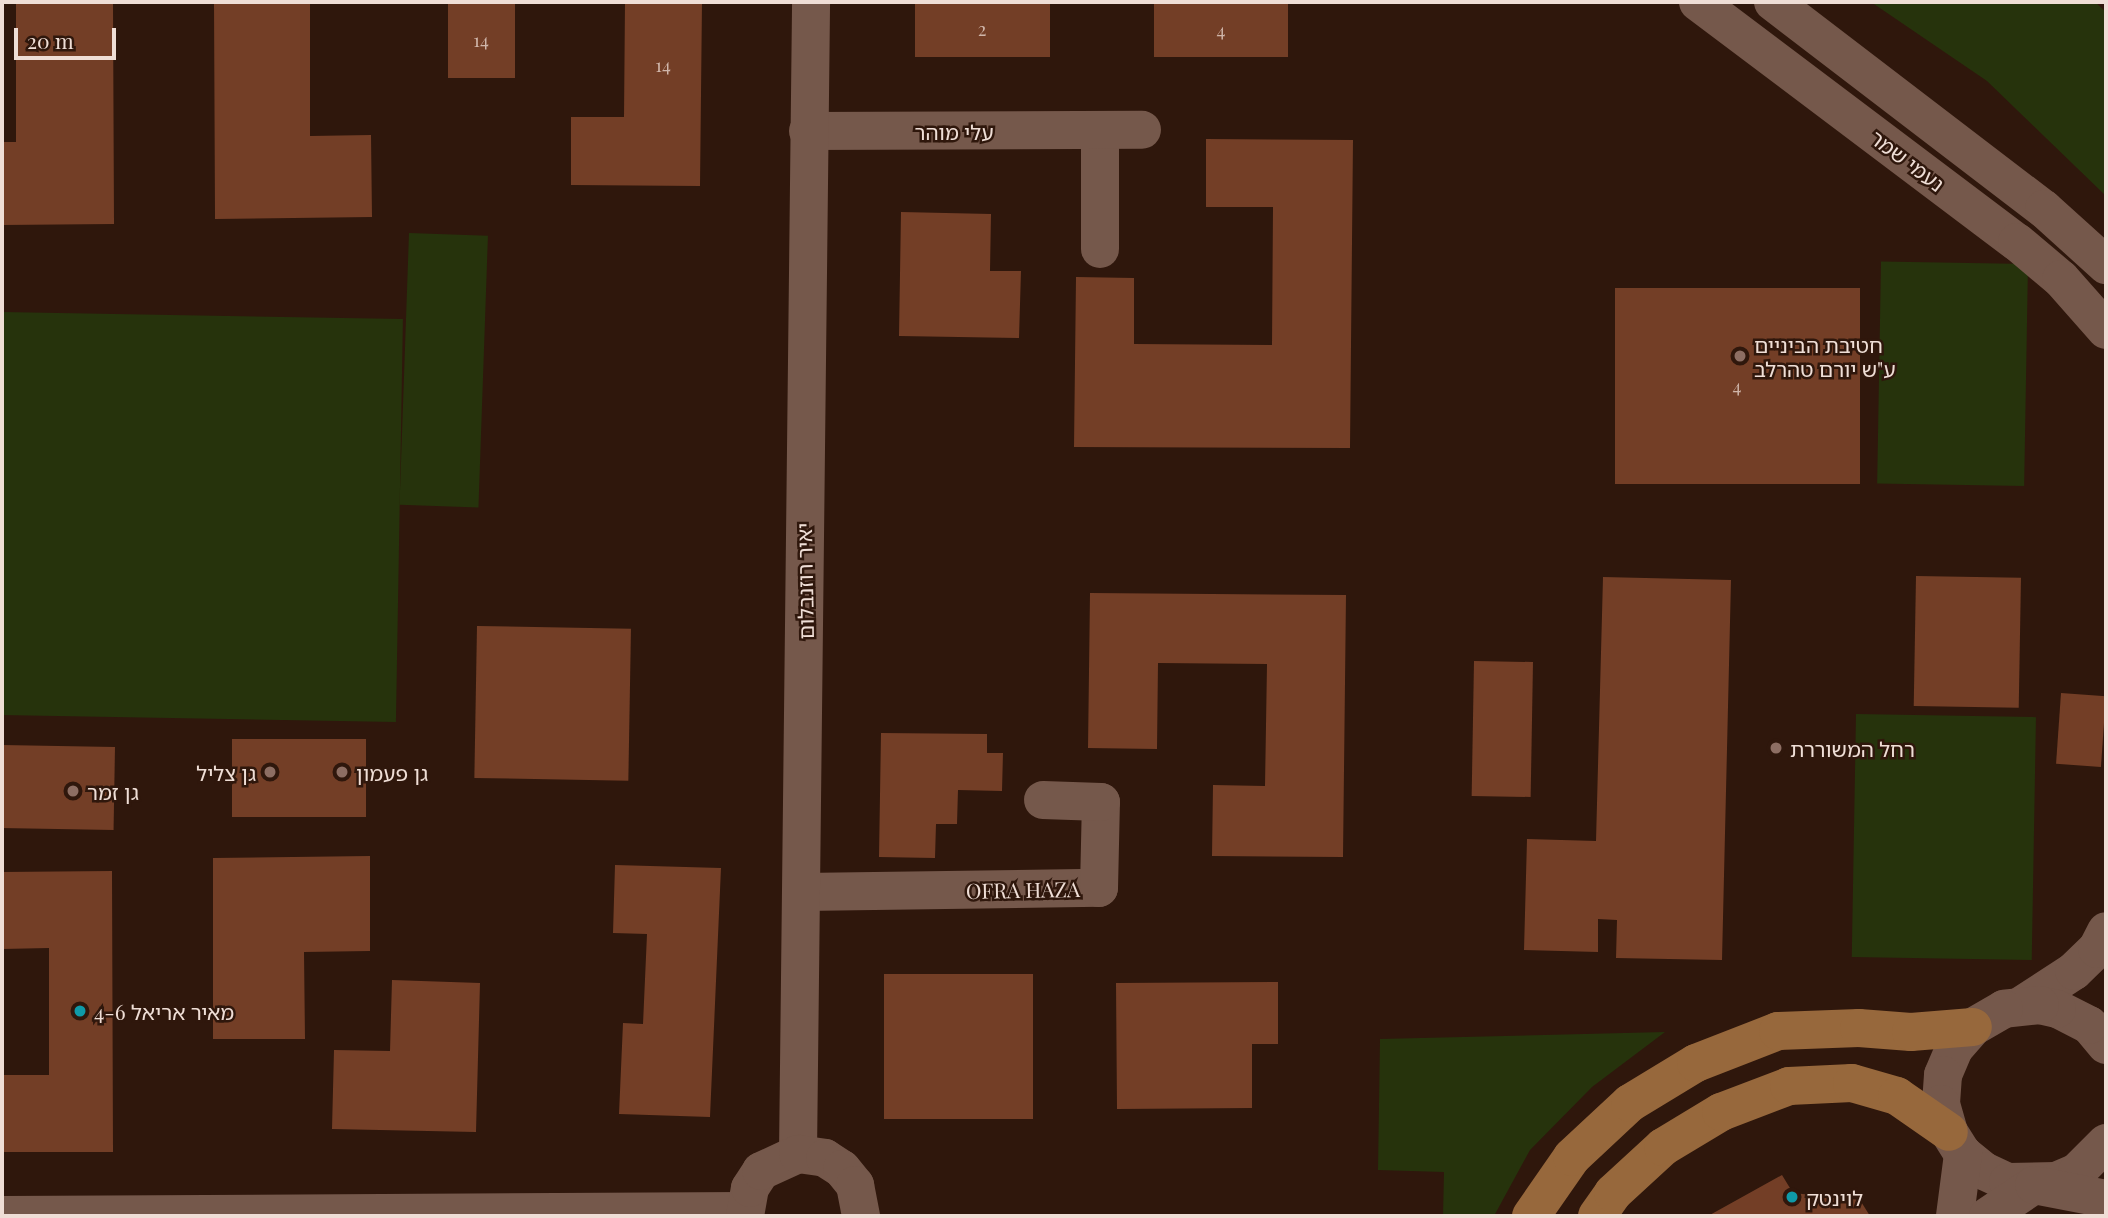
<!DOCTYPE html>
<meta charset="utf-8">
<style>
body{margin:0}
#map{position:relative;width:2108px;height:1218px;overflow:hidden;background:#2f170c;font-family:"Playfair Display","Noto Sans Hebrew",serif}
div>[style]{position:absolute}
.green>*{inset:0;background:#26330c;transform-origin:0 0}
.building>*{inset:0;background:#733e26;transform-origin:0 0}
.minor>*{height:38px;margin:-19px;padding:0 19px;transform-origin:19px;border-radius:19px;background:#75584b}
.major>*{height:38px;margin:-19px;padding:0 19px;transform-origin:19px;border-radius:19px;background:#97683c}
.dots>*{width:19px;height:19px;translate:-50% -50%;box-sizing:border-box;border:4px solid #2f170c;border-radius:50%}
span{translate:-50% -50%;white-space:nowrap;text-align:center;line-height:1.15;-webkit-text-stroke:5px #2f170c;paint-order:stroke}
.number-label{font-size:18px;color:#d0b6aa}
.number-label span{-webkit-text-stroke-width:0}
.street-label{font-size:21px;color:#efded6}
.poi-label{font-size:21px;color:#efded6}
.left{translate:0 -50%;text-align:left}
.right{translate:-100% -50%;text-align:right}
.frame{position:absolute;inset:0;border:4px solid #efded6;pointer-events:none}
.scale{position:absolute;left:14px;top:28px;width:102px;height:32px;box-sizing:border-box;border:4px solid #efded6;border-top:0;padding-left:9px;font-size:21px;line-height:24px;white-space:nowrap;color:#efded6;-webkit-text-stroke:5px #2f170c;paint-order:stroke}
</style>
<div id="map">
<div class="green">
<div style="clip-path:polygon(1871px 2px,2095px 2px,2106px 12px,2106px 196px,1987px 81px)"></div>
<div style="left:409px;top:233px;width:79px;height:272px;rotate:2deg"></div>
<div style="left:2028px;top:264px;width:222px;height:147px;rotate:91deg"></div>
<div style="left:2px;top:312px;width:401px;height:403px;rotate:1deg"></div>
<div style="left:1856px;top:714px;width:180px;height:243px;rotate:1deg"></div>
<div style="clip-path:polygon(1665px 1032px,1592px 1087px,1530px 1150px,1494px 1216px,1443px 1216px,1444px 1172px,1378px 1170px,1380px 1039px)"></div>
</div>
<div class="building">
<div style="clip-path:polygon(16px 2px,113px 2px,114px 224px,2px 225px,2px 142px,16px 142px)"></div>
<div style="clip-path:polygon(214px 2px,310px 2px,310px 136px,371px 135px,372px 217px,215px 219px)"></div>
<div style="left:448px;top:2px;width:67px;height:76px"></div>
<div style="clip-path:polygon(625px 2px,702px 2px,700px 186px,571px 185px,571px 117px,624px 117px)"></div>
<div style="left:915px;top:2px;width:135px;height:55px"></div>
<div style="left:1154px;top:2px;width:134px;height:55px"></div>
<div style="clip-path:polygon(1206px 139px,1353px 140px,1350px 448px,1074px 447px,1076px 277px,1134px 278px,1134px 344px,1272px 345px,1273px 207px,1206px 207px)"></div>
<div style="clip-path:polygon(901px 212px,991px 214px,990px 271px,1021px 271px,1019px 338px,899px 336px)"></div>
<div style="left:1615px;top:288px;width:245px;height:196px"></div>
<div style="left:1916px;top:576px;width:105px;height:130px;rotate:1deg"></div>
<div style="clip-path:polygon(1603px 577px,1731px 580px,1722px 960px,1616px 958px,1617px 920px,1598px 919px,1598px 952px,1524px 950px,1527px 839px,1596px 841px)"></div>
<div style="clip-path:polygon(1090px 593px,1346px 595px,1343px 857px,1212px 856px,1213px 785px,1265px 786px,1267px 664px,1158px 663px,1157px 749px,1088px 748px)"></div>
<div style="left:477px;top:626px;width:154px;height:152px;rotate:1deg"></div>
<div style="left:1533px;top:662px;width:135px;height:59px;rotate:91deg"></div>
<div style="left:2061px;top:693px;width:45px;height:71px;rotate:4deg"></div>
<div style="clip-path:polygon(881px 733px,987px 734px,987px 753px,1003px 753px,1002px 791px,958px 790px,957px 824px,936px 824px,935px 858px,879px 857px)"></div>
<div style="left:232px;top:739px;width:134px;height:78px"></div>
<div style="left:115px;top:747px;width:83px;height:113px;rotate:91deg"></div>
<div style="clip-path:polygon(370px 856px,370px 951px,304px 952px,305px 1039px,213px 1039px,213px 858px)"></div>
<div style="clip-path:polygon(615px 865px,721px 868px,710px 1117px,619px 1114px,623px 1023px,643px 1024px,647px 934px,613px 933px)"></div>
<div style="clip-path:polygon(112px 871px,113px 1152px,2px 1152px,2px 1075px,49px 1075px,49px 948px,2px 949px,2px 872px)"></div>
<div style="left:884px;top:974px;width:149px;height:145px"></div>
<div style="clip-path:polygon(392px 980px,480px 983px,476px 1132px,332px 1129px,334px 1050px,390px 1051px)"></div>
<div style="clip-path:polygon(1278px 982px,1278px 1044px,1252px 1044px,1252px 1108px,1117px 1109px,1116px 983px)"></div>
<div style="clip-path:polygon(1782px 1175px,1793px 1193px,1860px 1200px,1870px 1216px,1708px 1216px)"></div>
</div>
<div class="minor">
<div style="left:1698px;top:2px;width:399px;rotate:37deg"></div>
<div style="left:2017px;top:242px;width:57px;rotate:40.1deg"></div>
<div style="left:2061px;top:279px;width:68px;rotate:48.6deg"></div>
<div style="left:1773px;top:2px;width:341px;rotate:37.4deg"></div>
<div style="left:2044px;top:209px;width:84px;rotate:42.1deg"></div>
<div style="left:1100px;top:130px;width:119px;rotate:90deg"></div>
<div style="left:808px;top:131px;width:334px;rotate:-0.2deg"></div>
<div style="left:802px;top:892px;width:297px;rotate:-0.8deg"></div>
<div style="left:1099px;top:888px;width:86px;rotate:-88.7deg"></div>
<div style="left:1101px;top:802px;width:58px;rotate:-178deg"></div>
<div style="left:2022px;top:1005px;width:62px;rotate:-33.2deg"></div>
<div style="left:2074px;top:971px;width:32px;rotate:-44deg"></div>
<div style="left:2097px;top:949px;width:20px;rotate:-63deg"></div>
<div style="left:2106px;top:1045px;width:26px;rotate:-130deg"></div>
<div style="left:2089px;top:1025px;width:36px;rotate:-153deg"></div>
<div style="left:2057px;top:1009px;width:17px;rotate:-167deg"></div>
<div style="left:2040px;top:1005px;width:36px;rotate:174deg"></div>
<div style="left:2004px;top:1009px;width:36px;rotate:150deg"></div>
<div style="left:1973px;top:1027px;width:29px;rotate:131deg"></div>
<div style="left:1954px;top:1049px;width:28px;rotate:113deg"></div>
<div style="left:1943px;top:1075px;width:29px;rotate:94deg"></div>
<div style="left:1941px;top:1104px;width:29px;rotate:74deg"></div>
<div style="left:1949px;top:1132px;width:26px;rotate:58deg"></div>
<div style="left:1963px;top:1154px;width:27px;rotate:39deg"></div>
<div style="left:1984px;top:1171px;width:26px;rotate:25deg"></div>
<div style="left:2008px;top:1182px;width:48px;rotate:-1.2deg"></div>
<div style="left:2056px;top:1181px;width:23px;rotate:-23deg"></div>
<div style="left:2077px;top:1172px;width:41px;rotate:-45deg"></div>
<div style="left:798px;top:1154px;width:1152px;rotate:-89.35deg"></div>
<div style="left:2px;top:1215px;width:742px;rotate:-0.31deg"></div>
<div style="left:745px;top:1216px;width:28px;rotate:-80deg"></div>
<div style="left:750px;top:1188px;width:20px;rotate:-57deg"></div>
<div style="left:761px;top:1171px;width:41px;rotate:-24.7deg"></div>
<div style="left:798px;top:1154px;width:27px;rotate:8deg"></div>
<div style="left:825px;top:1158px;width:20px;rotate:33deg"></div>
<div style="left:842px;top:1169px;width:21px;rotate:51deg"></div>
<div style="left:855px;top:1185px;width:32px;rotate:79deg"></div>
<div style="left:1955px;top:1216px;width:63px;rotate:-82.6deg"></div>
<div style="left:1988px;top:1216px;width:55px;rotate:-34deg"></div>
<div style="left:2034px;top:1185px;width:73px;rotate:11deg"></div>
</div>
<div class="major">
<div style="left:1531px;top:1216px;width:72px;rotate:-55.2deg"></div>
<div style="left:1572px;top:1157px;width:79px;rotate:-43deg"></div>
<div style="left:1630px;top:1103px;width:77px;rotate:-31.2deg"></div>
<div style="left:1696px;top:1063px;width:88px;rotate:-21.3deg"></div>
<div style="left:1778px;top:1031px;width:81px;rotate:-2.1deg"></div>
<div style="left:1859px;top:1028px;width:52px;rotate:4.4deg"></div>
<div style="left:1911px;top:1032px;width:62px;rotate:-4.6deg"></div>
<div style="left:1597px;top:1216px;width:28px;rotate:-55deg"></div>
<div style="left:1613px;top:1193px;width:68px;rotate:-42.6deg"></div>
<div style="left:1663px;top:1147px;width:68px;rotate:-31.1deg"></div>
<div style="left:1721px;top:1112px;width:73px;rotate:-20.9deg"></div>
<div style="left:1789px;top:1086px;width:63px;rotate:-2.7deg"></div>
<div style="left:1852px;top:1083px;width:47px;rotate:16.1deg"></div>
<div style="left:1897px;top:1096px;width:63px;rotate:34.7deg"></div>
</div>
<div class="dots">
<div style="left:1740px;top:356px;background:#8d6e63"></div>
<div style="left:1776px;top:748px;background:#8d6e63"></div>
<div style="left:270px;top:772px;background:#8d6e63"></div>
<div style="left:342px;top:772px;background:#8d6e63"></div>
<div style="left:73px;top:791px;background:#8d6e63"></div>
<div style="left:80px;top:1011px;background:#0f9aa8"></div>
<div style="left:1792px;top:1197px;background:#0f9aa8"></div>
</div>
<div class="number-label">
<span style="left:982px;top:29px">2</span>
<span style="left:1221px;top:30px">4</span>
<span style="left:481px;top:40px">14</span>
<span style="left:663px;top:65px">14</span>
<span style="left:1737px;top:386px">4</span>
</div>
<div class="street-label">
<span style="left:954px;top:131px">עלי מוהר</span>
<span style="left:1908px;top:160px;rotate:37deg">נעמי שמר</span>
<span style="left:804px;top:581px;rotate:-91deg">יאיר רוזנבלום</span>
<span style="left:1023px;top:889px;rotate:-1deg">OFRA HAZA</span>
</div>
<div class="poi-label">
<span class="left" style="left:1754px;top:356px">חטיבת הביניים<br>ע"ש יורם טהרלב</span>
<span class="left" style="left:1790px;top:748px">רחל המשוררת</span>
<span class="right" style="left:256px;top:772px">גן צליל</span>
<span class="left" style="left:356px;top:772px">גן פעמון</span>
<span class="left" style="left:87px;top:791px">גן זמר</span>
<span class="left" style="left:94px;top:1011px">מאיר אריאל 4-6</span>
<span class="left" style="left:1806px;top:1197px">לוינטק</span>
</div>
<div class="frame"></div>
<div class="scale">20 m</div>
</div>
